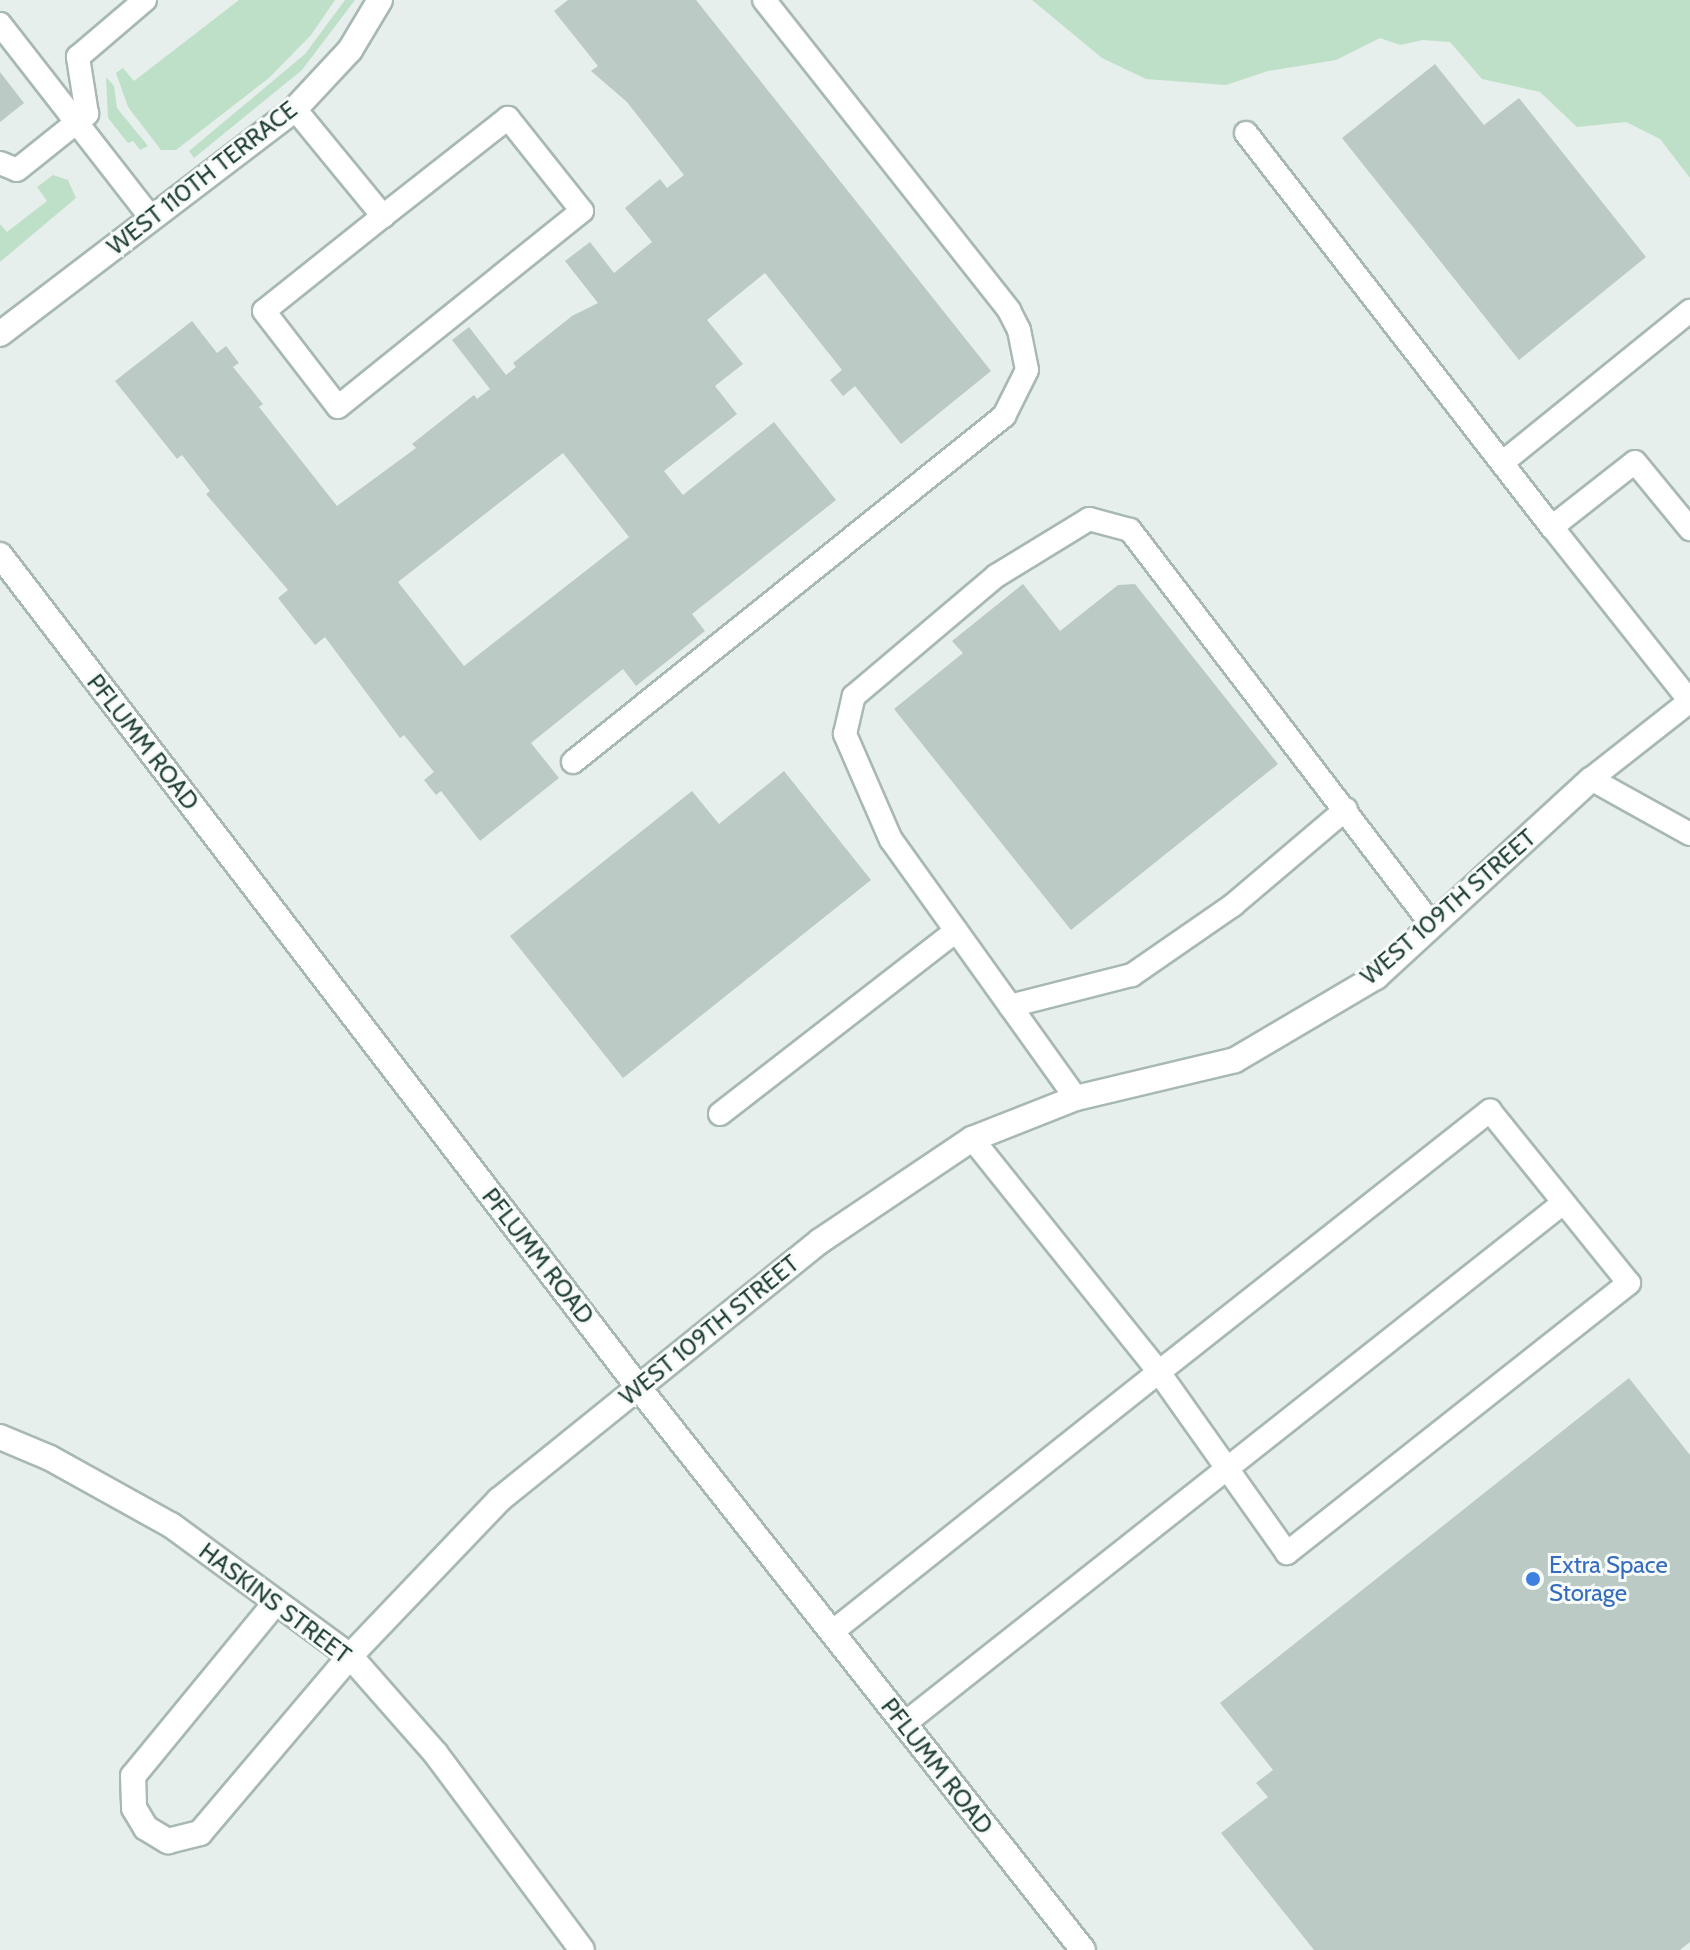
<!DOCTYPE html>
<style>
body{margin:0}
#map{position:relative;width:1690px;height:1950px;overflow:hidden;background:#e6efeb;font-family:Cabin,sans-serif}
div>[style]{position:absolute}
.green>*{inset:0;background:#bfe0c8}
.building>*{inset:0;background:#bbcac4}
.roads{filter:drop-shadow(2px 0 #a8b8b2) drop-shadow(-2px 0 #a8b8b2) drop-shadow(0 2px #a8b8b2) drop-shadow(0 -2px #a8b8b2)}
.service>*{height:22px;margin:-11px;padding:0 11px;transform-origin:11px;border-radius:11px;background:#fff}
.minor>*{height:24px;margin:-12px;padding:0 12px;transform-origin:12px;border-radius:12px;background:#fff}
.secondary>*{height:24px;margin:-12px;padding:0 12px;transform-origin:12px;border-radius:12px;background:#fff}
.dots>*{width:22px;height:22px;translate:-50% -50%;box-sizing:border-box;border:4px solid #f7fbf9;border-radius:50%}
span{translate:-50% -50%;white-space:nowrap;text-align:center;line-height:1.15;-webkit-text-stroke:6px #f7fbf9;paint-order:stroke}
.street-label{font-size:24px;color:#24423a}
.shop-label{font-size:24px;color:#366cbe}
.left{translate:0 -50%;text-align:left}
</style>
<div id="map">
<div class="green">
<div style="clip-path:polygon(239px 0,335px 0,311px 35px,269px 78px,176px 150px,161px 150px,128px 107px,116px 73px,123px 68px,134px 81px)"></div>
<div style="clip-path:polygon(345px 0,355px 0,302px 70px,194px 158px,189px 151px,305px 54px)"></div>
<div style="clip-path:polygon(1032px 0,1690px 0,1690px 178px,1660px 139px,1626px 122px,1577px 127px,1540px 92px,1482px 79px,1450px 42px,1423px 40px,1400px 45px,1380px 38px,1336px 60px,1268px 71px,1226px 85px,1146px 79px,1102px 58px)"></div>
<div style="clip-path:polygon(106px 77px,114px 86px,117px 108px,148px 146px,140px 150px,133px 141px,128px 143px,108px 118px)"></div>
<div style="clip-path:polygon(53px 175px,68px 180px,76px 198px,0 262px,0 224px,7px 232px,47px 201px,37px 187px)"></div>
</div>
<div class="building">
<div style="clip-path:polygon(evenodd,568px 0,696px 0,991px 371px,901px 444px,855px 386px,843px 396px,830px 380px,842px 370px,765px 273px,707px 320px,743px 364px,715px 386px,737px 414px,664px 471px,683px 495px,774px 422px,836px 500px,692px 614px,705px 631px,636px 686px,623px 669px,531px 743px,559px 778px,480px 841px,441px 791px,436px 795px,424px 780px,434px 772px,404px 735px,400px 738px,325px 637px,315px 645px,278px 598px,288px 590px,206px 494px,210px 491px,182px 455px,177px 459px,115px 381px,192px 321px,217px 353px,226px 346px,239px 363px,233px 367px,263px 404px,259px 407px,337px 506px,416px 448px,412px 444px,474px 395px,477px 399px,490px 389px,452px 340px,469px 327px,506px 375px,516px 367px,513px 363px,572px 316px,598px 303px,565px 261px,590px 242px,614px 273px,652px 242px,625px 208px,660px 179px,667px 188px,684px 175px,627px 102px,591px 71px,598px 66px,554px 11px,568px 0,563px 453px,629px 537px,464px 666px,398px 582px,563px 453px)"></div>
<div style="clip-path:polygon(1435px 64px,1484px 125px,1519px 98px,1646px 257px,1519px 360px,1342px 138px)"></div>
<div style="clip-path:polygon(0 72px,24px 103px,0 122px)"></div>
<div style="clip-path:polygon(1023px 584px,1060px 631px,1118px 585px,1135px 584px,1278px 764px,1071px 930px,894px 709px,963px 653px,952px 641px)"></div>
<div style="clip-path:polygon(784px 771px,871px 880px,623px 1078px,510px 936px,692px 791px,719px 824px)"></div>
<div style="clip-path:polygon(1629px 1378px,1690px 1455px,1690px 1942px,1680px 1950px,1314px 1950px,1221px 1833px,1268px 1797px,1256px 1783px,1273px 1770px,1220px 1703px)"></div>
</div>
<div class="roads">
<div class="service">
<div style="left:0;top:24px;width:246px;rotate:52.1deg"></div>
<div style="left:295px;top:109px;width:139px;rotate:50.6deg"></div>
<div style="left:383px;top:216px;width:152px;rotate:141.4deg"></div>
<div style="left:264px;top:311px;width:121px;rotate:52.4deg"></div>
<div style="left:338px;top:407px;width:313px;rotate:-38.8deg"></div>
<div style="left:582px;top:211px;width:119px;rotate:-128.5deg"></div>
<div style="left:508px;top:118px;width:159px;rotate:141.9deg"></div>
<div style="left:1246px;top:133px;width:499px;rotate:52.2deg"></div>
<div style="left:1552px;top:527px;width:105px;rotate:-38.1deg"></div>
<div style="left:1635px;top:462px;width:87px;rotate:50.6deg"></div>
<div style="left:0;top:163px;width:18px;rotate:22deg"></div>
<div style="left:17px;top:170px;width:90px;rotate:-38.7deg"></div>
<div style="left:87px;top:114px;width:58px;rotate:-99deg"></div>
<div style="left:78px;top:57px;width:88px;rotate:-40.4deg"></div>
<div style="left:1502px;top:463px;width:242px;rotate:-39deg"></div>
<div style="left:1552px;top:527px;width:222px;rotate:51.6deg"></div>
<div style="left:1690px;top:701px;width:126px;rotate:141.8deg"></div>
<div style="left:1591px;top:779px;width:113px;rotate:29.1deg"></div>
<div style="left:573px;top:762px;width:553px;rotate:-38.76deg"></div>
<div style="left:1004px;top:416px;width:51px;rotate:-63.4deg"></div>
<div style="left:1027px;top:370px;width:41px;rotate:-101.3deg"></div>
<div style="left:1019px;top:330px;width:22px;rotate:-117deg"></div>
<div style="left:1009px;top:310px;width:395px;rotate:-128.3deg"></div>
<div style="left:1010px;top:1006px;width:126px;rotate:-14.3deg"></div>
<div style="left:1132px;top:975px;width:123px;rotate:-34.7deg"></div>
<div style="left:1233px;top:905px;width:148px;rotate:-40.3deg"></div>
<div style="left:1076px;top:1098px;width:317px;rotate:-125.6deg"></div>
<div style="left:891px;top:840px;width:116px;rotate:-113.5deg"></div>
<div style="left:845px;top:734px;width:39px;rotate:-77deg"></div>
<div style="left:854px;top:696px;width:186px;rotate:-40.2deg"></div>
<div style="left:996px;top:576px;width:109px;rotate:-31.5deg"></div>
<div style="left:1089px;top:519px;width:42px;rotate:15deg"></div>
<div style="left:1130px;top:530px;width:497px;rotate:52.6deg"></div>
<div style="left:1490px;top:1111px;width:221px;rotate:51.1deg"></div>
<div style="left:1629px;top:1283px;width:436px;rotate:141.7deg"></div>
<div style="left:1287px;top:1553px;width:222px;rotate:-125.3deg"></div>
<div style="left:1159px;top:1372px;width:422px;rotate:-38.3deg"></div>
<div style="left:720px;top:1114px;width:299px;rotate:-37.8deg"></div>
<div style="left:832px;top:1632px;width:418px;rotate:-38.5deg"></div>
<div style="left:1159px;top:1372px;width:299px;rotate:-128.7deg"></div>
<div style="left:904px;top:1724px;width:840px;rotate:-38.33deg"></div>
</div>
<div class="minor">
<div style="left:0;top:334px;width:371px;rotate:-37.3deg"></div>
<div style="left:295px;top:109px;width:81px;rotate:-47deg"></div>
<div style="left:350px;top:50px;width:58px;rotate:-59deg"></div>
<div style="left:0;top:1437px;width:54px;rotate:22.8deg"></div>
<div style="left:50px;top:1458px;width:138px;rotate:29deg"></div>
<div style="left:171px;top:1525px;width:222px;rotate:36.2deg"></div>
<div style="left:350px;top:1656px;width:130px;rotate:48.7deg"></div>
<div style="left:436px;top:1754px;width:244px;rotate:53.3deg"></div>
<div style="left:276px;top:1602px;width:225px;rotate:129.4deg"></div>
<div style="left:133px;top:1776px;width:32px;rotate:88deg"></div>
<div style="left:134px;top:1808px;width:23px;rotate:59deg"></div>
<div style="left:146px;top:1828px;width:26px;rotate:31deg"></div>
<div style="left:168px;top:1841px;width:33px;rotate:-14deg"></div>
<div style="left:200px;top:1833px;width:232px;rotate:-49.7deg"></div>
<div style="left:350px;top:1656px;width:216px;rotate:-46.3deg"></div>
<div style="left:499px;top:1500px;width:412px;rotate:-38.9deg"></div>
<div style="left:820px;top:1241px;width:183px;rotate:-33.9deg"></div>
<div style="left:972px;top:1139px;width:112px;rotate:-21.5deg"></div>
<div style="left:1076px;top:1098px;width:163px;rotate:-13.4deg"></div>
<div style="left:1235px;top:1060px;width:164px;rotate:-30.5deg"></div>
<div style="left:1376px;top:977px;width:292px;rotate:-42.6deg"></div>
</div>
<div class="secondary">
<div style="left:0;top:555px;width:1050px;rotate:52.51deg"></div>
<div style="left:639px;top:1388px;width:716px;rotate:51.69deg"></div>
</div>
</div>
<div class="dots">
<div style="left:1533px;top:1579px;background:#3f7fe0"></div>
</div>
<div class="street-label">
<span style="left:202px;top:178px;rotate:-38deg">WEST 110TH TERRACE</span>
<span style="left:143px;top:742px;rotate:52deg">PFLUMM ROAD</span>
<span style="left:1448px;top:907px;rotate:-41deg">WEST 109TH STREET</span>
<span style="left:538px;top:1256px;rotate:52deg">PFLUMM ROAD</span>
<span style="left:709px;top:1330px;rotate:-39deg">WEST 109TH STREET</span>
<span style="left:275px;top:1603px;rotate:37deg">HASKINS STREET</span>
<span style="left:937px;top:1766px;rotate:52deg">PFLUMM ROAD</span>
</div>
<div class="shop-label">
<span class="left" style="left:1549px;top:1579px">Extra Space<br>Storage</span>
</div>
</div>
